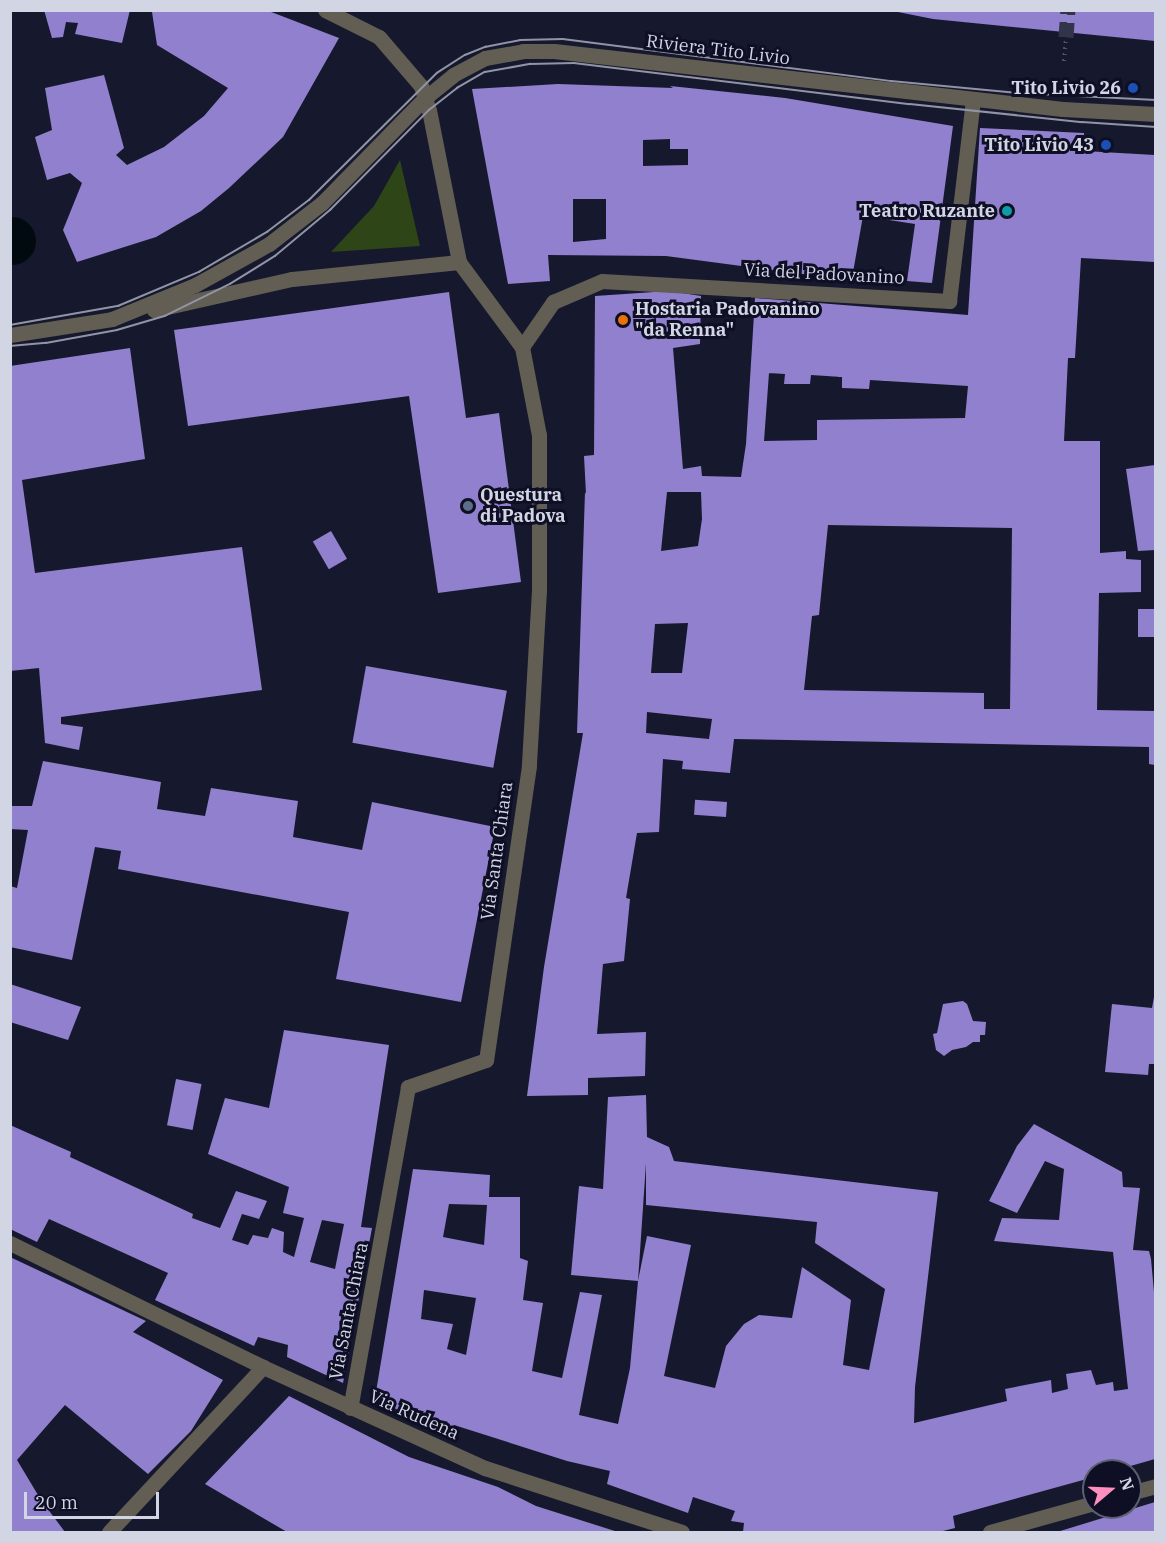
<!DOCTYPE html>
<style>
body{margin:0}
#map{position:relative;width:1166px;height:1543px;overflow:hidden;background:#16192e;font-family:"IBM Plex Serif",serif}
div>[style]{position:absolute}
.green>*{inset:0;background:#2d4517}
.canal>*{height:48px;margin:-24px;padding:0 24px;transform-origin:24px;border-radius:24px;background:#010a0f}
.building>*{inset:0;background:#9180cd;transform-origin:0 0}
.street-tunnel>*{height:15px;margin-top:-7.5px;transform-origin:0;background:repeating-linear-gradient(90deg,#323549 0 15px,transparent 0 23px)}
.path>*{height:4px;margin-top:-2px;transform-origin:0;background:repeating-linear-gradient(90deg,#515467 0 1.5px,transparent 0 6px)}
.street>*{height:15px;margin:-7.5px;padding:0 7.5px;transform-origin:7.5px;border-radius:7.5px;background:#635e53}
.tram>*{height:1.5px;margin:-0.75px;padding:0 0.75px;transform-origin:0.75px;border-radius:0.75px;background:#9194a5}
.dots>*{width:16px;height:16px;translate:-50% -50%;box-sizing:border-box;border:3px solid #0e0f24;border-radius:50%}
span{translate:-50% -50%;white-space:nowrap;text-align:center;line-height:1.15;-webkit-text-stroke:6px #0e0f24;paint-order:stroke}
.street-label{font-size:18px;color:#d2d5e4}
.poi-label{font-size:18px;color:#d2d5e4;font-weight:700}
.right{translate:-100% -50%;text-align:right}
.left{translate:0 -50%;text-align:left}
.frame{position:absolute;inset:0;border:12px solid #d2d5e4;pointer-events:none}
.north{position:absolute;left:1082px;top:1459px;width:60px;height:60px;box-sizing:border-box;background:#0e0f24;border:2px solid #5c5e71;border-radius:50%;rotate:71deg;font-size:16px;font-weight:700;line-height:24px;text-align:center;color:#d2d5e4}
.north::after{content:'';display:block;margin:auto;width:21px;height:27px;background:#fe8ebd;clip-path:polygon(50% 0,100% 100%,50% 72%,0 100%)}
.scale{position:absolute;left:24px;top:1492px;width:135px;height:27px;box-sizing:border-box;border:3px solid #d2d5e4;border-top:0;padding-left:8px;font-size:18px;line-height:21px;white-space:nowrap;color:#d2d5e4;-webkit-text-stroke:4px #0e0f24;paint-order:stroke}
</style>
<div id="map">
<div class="green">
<div style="clip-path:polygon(400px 160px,420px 246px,331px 252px,374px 206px)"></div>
</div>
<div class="canal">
<div style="left:10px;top:241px;width:2px"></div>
</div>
<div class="building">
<div style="clip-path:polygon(44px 10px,130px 10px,122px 43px,75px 34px,78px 23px,66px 22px,63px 37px,52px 38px)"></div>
<div style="clip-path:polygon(164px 10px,266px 10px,339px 38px,283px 137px,229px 188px,201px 211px,156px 237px,77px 262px,63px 230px,82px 183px,70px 173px,47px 180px,35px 137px,52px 130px,45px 88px,104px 75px,124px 148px,116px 155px,127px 165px,164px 147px,204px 116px,228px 88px,157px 45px,152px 12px)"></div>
<div style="clip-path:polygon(888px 10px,1155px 10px,1155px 41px,933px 19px)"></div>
<div style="clip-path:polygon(evenodd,558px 84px,673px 88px,670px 86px,785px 98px,953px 126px,932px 283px,907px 281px,915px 224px,863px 216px,852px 278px,818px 276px,666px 256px,548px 255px,550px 281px,508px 284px,472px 89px,558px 84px,670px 139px,670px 149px,688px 149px,688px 165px,643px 166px,643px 140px,670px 139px,558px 84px,573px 199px,606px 199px,606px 239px,573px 242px,573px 199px)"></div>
<div style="clip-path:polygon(evenodd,980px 128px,1084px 133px,1084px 151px,1155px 155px,1155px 262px,1081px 258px,1075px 358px,1068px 358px,1064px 441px,1100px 441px,1100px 553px,1126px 551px,1126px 559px,1141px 560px,1141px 592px,1099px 593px,1097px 710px,1155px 711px,1155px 765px,1149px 764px,1149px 747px,734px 739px,730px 773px,682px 769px,683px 761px,663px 759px,659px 832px,637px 833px,626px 898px,630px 899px,624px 961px,603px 964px,597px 1034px,646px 1032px,645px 1076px,588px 1078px,588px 1095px,527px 1096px,544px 967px,583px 733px,577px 733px,585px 492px,586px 494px,584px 456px,594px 455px,595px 296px,669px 291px,701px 296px,700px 344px,673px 348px,683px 469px,701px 466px,702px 476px,741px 477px,746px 444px,755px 298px,968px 315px,980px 128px,769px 373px,785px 374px,784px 384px,810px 384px,811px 375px,842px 377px,842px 388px,869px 389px,870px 380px,968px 386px,965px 418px,817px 420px,817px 440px,764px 441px,769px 373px,980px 128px,667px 492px,701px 492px,702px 519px,698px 546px,661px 551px,667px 492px,980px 128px,828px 525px,1012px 528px,1010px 709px,984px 709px,984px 693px,804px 690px,812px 616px,819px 615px,828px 525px,980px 128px,688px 623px,682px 673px,651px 673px,655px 624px,688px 623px,980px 128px,647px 712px,712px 719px,709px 739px,646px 733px,647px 712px)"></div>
<div style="clip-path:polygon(449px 292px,466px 418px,499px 413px,521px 582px,438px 593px,409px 396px,188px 426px,174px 330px)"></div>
<div style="clip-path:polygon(130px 348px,145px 459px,22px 480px,35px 573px,242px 547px,262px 690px,61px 717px,61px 724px,83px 727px,79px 750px,45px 743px,39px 668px,10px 671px,10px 366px)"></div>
<div style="clip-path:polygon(1155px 465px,1155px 550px,1138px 551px,1126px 469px)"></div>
<div style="left:331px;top:531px;width:32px;height:21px;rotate:60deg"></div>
<div style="left:1155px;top:609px;width:28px;height:17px;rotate:90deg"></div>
<div style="left:366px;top:666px;width:143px;height:78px;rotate:10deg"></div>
<div style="clip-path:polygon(43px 761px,161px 782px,157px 809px,205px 816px,211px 788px,298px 801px,293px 837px,362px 850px,372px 802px,495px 827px,461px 1002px,336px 979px,349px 912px,118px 869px,121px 851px,95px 847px,72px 960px,10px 947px,10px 886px,17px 888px,28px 830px,10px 829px,10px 806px,32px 806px)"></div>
<div style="left:727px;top:802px;width:15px;height:32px;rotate:94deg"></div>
<div style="clip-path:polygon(10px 984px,81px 1007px,68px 1040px,10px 1022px)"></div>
<div style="clip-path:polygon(1154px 997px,1155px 1064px,1149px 1064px,1148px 1075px,1105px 1072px,1112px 1004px,1152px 1008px)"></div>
<div style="clip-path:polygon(963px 1001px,967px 1004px,973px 1021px,986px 1022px,985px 1035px,980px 1035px,980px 1042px,973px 1042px,966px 1047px,952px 1050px,944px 1056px,936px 1050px,933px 1034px,937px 1033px,943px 1004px)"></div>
<div style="clip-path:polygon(evenodd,284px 1030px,389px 1045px,361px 1227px,372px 1228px,343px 1383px,287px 1357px,288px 1345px,258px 1337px,254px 1346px,155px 1300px,168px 1273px,49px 1219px,37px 1242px,10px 1229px,10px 1125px,71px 1152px,70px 1157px,193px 1214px,192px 1218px,220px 1228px,236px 1191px,267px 1201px,259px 1219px,242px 1214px,232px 1240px,248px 1245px,253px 1235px,268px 1238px,272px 1228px,284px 1232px,283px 1252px,294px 1257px,304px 1218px,283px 1213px,289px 1187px,208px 1154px,225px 1098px,269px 1108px,284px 1030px,322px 1220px,344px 1224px,335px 1269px,310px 1262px,322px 1220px)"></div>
<div style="left:176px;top:1079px;width:26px;height:47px;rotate:11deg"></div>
<div style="clip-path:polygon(evenodd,646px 1095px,647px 1137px,669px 1147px,674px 1161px,938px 1192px,915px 1387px,914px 1423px,1007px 1401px,1005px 1389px,1051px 1380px,1052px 1393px,1068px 1389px,1066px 1374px,1091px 1370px,1096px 1385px,1113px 1382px,1114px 1391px,1128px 1389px,1113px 1252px,994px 1241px,1002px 1218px,1059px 1220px,1064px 1169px,1045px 1161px,1017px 1213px,989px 1201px,1017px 1146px,1034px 1124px,1122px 1172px,1123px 1187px,1140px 1188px,1133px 1250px,1149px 1251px,1151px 1259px,1155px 1303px,1155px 1459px,1113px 1471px,1094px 1471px,1094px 1477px,953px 1516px,955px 1528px,939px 1532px,743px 1532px,744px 1523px,731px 1521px,735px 1511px,693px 1497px,688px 1513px,607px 1484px,610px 1471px,567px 1461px,454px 1425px,452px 1434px,374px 1404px,413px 1169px,490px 1175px,489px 1197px,520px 1197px,520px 1258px,528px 1261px,523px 1300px,543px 1303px,532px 1371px,562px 1378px,580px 1292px,602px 1295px,579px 1415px,618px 1424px,630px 1368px,638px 1281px,571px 1275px,579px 1186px,603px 1189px,608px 1097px,646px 1095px,646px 1163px,646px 1205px,817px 1222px,815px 1243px,885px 1289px,869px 1370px,843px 1365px,851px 1300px,802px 1267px,792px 1318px,759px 1315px,744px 1324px,726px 1346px,715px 1388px,664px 1376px,691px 1245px,647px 1236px,638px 1281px,646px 1163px,646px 1095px,449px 1204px,487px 1205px,484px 1245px,443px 1237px,449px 1204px,646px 1095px,424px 1290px,476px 1298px,466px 1355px,447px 1349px,453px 1324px,421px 1319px,424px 1290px)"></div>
<div style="clip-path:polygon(10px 1257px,146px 1321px,133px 1332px,223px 1380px,191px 1431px,148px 1474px,65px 1405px,17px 1460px,41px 1500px,65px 1532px,10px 1532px)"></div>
<div style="clip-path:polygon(289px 1396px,409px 1457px,498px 1487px,536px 1506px,618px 1532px,287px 1532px,205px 1484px)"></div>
<div style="clip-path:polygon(1155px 1502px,1155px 1532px,1057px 1532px)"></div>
</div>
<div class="street-tunnel">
<div style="left:1066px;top:37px;width:27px;rotate:-86deg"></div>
</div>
<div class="path">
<div style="left:1064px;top:61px;width:24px;rotate:-85deg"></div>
</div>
<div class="street">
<div style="left:325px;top:10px;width:60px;rotate:26.6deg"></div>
<div style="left:379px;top:37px;width:65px;rotate:49.4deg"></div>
<div style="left:421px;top:86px;width:25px;rotate:72deg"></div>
<div style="left:429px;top:110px;width:155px;rotate:78.8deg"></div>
<div style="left:459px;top:262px;width:106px;rotate:53.5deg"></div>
<div style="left:522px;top:347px;width:90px;rotate:79.1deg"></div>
<div style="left:539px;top:435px;width:155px;rotate:90deg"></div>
<div style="left:539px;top:590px;width:176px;rotate:93.3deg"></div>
<div style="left:529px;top:766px;width:297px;rotate:98.3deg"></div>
<div style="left:486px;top:1060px;width:83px;rotate:160.9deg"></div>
<div style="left:408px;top:1087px;width:326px;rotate:100.2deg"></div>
<div style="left:154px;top:310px;width:141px;rotate:-12.7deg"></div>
<div style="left:292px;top:279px;width:168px;rotate:-5.8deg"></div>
<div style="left:10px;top:335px;width:103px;rotate:-8.9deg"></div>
<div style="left:112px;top:319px;width:90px;rotate:-22.3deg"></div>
<div style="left:195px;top:285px;width:85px;rotate:-29deg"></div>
<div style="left:269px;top:244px;width:67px;rotate:-37.7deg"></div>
<div style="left:322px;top:203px;width:147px;rotate:-45.6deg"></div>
<div style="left:425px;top:98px;width:36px;rotate:-39deg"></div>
<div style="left:453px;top:75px;width:36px;rotate:-28deg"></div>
<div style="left:485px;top:58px;width:39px;rotate:-10deg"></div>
<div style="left:523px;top:51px;width:31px"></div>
<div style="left:554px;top:51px;width:512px;rotate:6.5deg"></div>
<div style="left:1063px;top:109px;width:93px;rotate:3.1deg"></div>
<div style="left:522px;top:347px;width:55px;rotate:-55.4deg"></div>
<div style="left:553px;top:302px;width:53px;rotate:-23.2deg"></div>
<div style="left:602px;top:281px;width:348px;rotate:3.3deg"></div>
<div style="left:949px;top:301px;width:203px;rotate:-83.2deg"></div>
<div style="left:10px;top:1243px;width:282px;rotate:26.1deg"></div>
<div style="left:263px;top:1367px;width:244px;rotate:24.5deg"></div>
<div style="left:485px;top:1468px;width:207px;rotate:18deg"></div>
<div style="left:1130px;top:1493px;width:27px;rotate:-15deg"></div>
<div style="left:109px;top:1532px;width:226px;rotate:-47deg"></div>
<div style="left:990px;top:1532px;width:108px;rotate:-15.6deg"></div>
</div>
<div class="tram">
<div style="left:10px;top:325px;width:110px;rotate:-10deg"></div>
<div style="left:118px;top:306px;width:88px;rotate:-22.8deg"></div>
<div style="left:199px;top:272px;width:79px;rotate:-30.5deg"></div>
<div style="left:267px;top:232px;width:53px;rotate:-37.3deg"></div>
<div style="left:309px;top:200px;width:180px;rotate:-44.8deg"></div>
<div style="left:437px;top:73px;width:33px;rotate:-33deg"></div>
<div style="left:465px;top:55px;width:22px;rotate:-22deg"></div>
<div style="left:485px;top:47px;width:36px;rotate:-11deg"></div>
<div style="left:520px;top:40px;width:43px;rotate:-1.3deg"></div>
<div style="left:563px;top:39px;width:331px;rotate:7.3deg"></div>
<div style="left:891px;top:81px;width:128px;rotate:5.4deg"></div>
<div style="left:1018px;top:93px;width:138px;rotate:2.9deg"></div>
<div style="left:10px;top:346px;width:36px;rotate:-5deg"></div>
<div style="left:46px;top:343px;width:72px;rotate:-10.4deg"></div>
<div style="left:117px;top:330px;width:50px;rotate:-16.3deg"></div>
<div style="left:165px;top:316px;width:72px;rotate:-26.2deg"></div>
<div style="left:230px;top:284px;width:53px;rotate:-31.9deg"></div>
<div style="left:275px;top:256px;width:72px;rotate:-39.9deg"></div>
<div style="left:330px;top:210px;width:141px;rotate:-45.3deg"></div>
<div style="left:429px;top:110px;width:36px;rotate:-38deg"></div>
<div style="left:457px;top:88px;width:32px;rotate:-30deg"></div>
<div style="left:485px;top:72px;width:46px;rotate:-10.1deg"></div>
<div style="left:530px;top:64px;width:44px;rotate:-1.3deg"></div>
<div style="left:574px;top:63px;width:338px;rotate:7deg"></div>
<div style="left:910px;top:104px;width:173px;rotate:6deg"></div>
<div style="left:1082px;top:122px;width:74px;rotate:3.9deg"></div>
</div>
<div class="dots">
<div style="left:1133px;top:88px;background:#1a4fb4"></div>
<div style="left:1106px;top:145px;background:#1a4fb4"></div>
<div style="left:1007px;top:211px;background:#0f9aa8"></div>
<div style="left:623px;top:320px;background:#e8710a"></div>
<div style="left:468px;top:506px;background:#5c6f8a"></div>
</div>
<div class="street-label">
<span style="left:718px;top:50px;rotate:7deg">Riviera Tito Livio</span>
<span style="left:824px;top:274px;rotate:3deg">Via del Padovanino</span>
<span style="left:497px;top:851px;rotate:-82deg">Via Santa Chiara</span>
<span style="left:349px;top:1311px;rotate:-79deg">Via Santa Chiara</span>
<span style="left:414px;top:1415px;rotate:24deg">Via Rudena</span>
</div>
<div class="poi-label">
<span class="right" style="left:1121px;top:88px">Tito Livio 26</span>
<span class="right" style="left:1094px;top:145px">Tito Livio 43</span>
<span class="right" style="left:995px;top:211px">Teatro Ruzante</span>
<span class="left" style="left:635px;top:320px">Hostaria Padovanino<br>"da Renna"</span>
<span class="left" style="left:480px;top:506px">Questura<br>di Padova</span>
</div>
<div class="frame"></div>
<div class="north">N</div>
<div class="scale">20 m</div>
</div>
